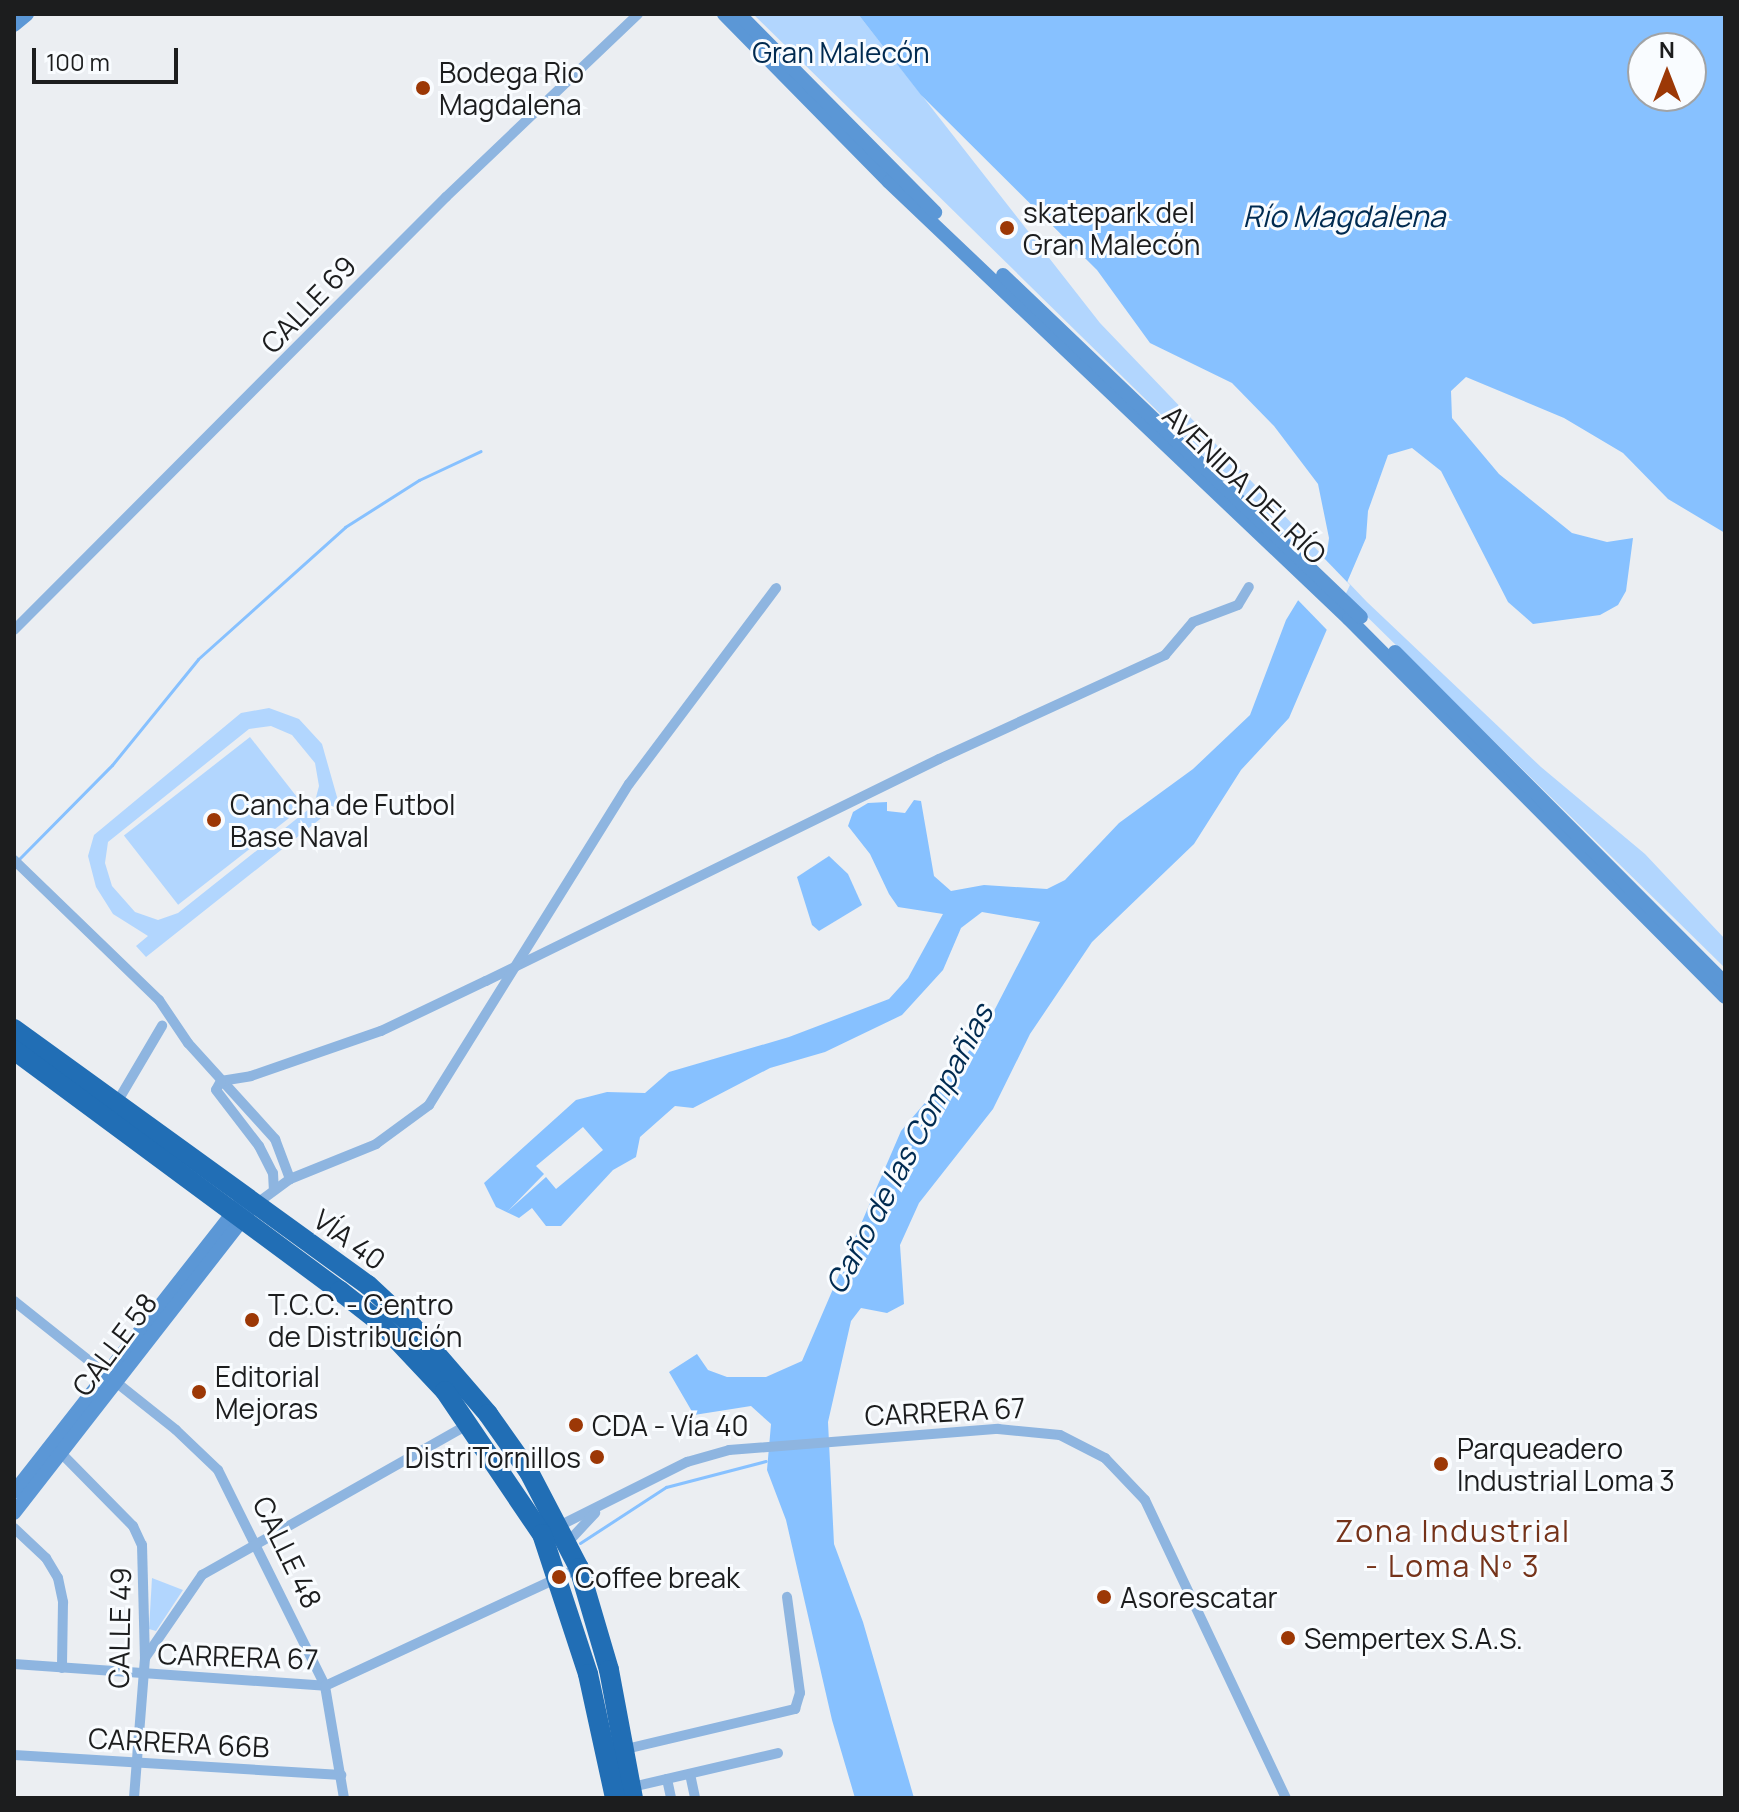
<!DOCTYPE html>
<meta charset="utf-8">
<style>
body{margin:0}
#map{position:relative;width:1739px;height:1812px;overflow:hidden;background:#ebeef2;font-family:Manrope,sans-serif}
div>[style]{position:absolute}
.green>*{inset:0;background:#b2d6fe;transform-origin:0 0}
.water>*{inset:0;background:#87c1ff}
.pier>*{inset:0;background:#ebeef2}
.stream>*{height:3px;margin:-1.5px;padding:0 1.5px;transform-origin:1.5px;border-radius:1.5px;background:#87c1ff}
.street>*{height:10px;margin:-5px;padding:0 5px;transform-origin:5px;border-radius:5px;background:#8eb5e0}
.secondary>*{height:14px;margin:-7px;padding:0 7px;transform-origin:7px;border-radius:7px;background:#5b97d6}
.highway>*{height:20px;margin:-10px;padding:0 10px;transform-origin:10px;border-radius:10px;background:#216eb5}
.dots>*{width:22px;height:22px;translate:-50% -50%;box-sizing:border-box;border:4px solid #f9fcff;border-radius:50%}
span{translate:-50% -50%;white-space:nowrap;text-align:center;line-height:1.15;-webkit-text-stroke:6px #f9fcff;paint-order:stroke}
.park-label{font-size:28px;color:#002a50}
.poi-label{font-size:28px;color:#1c1d1e}
.left{translate:0 -50%;text-align:left}
.right{translate:-100% -50%;text-align:right}
.street-label{font-size:28px;color:#1c1d1e}
.water-label{font-size:30px;color:#002b51;font-style:italic}
.neighbourhood-label{font-size:30px;color:#75331a;letter-spacing:2px}
.frame{position:absolute;inset:0;border:16px solid #1c1d1e;pointer-events:none}
.north{position:absolute;left:1627px;top:32px;width:80px;height:80px;box-sizing:border-box;background:#f9fcff;border:2px solid #a1a3a5;border-radius:50%;rotate:0deg;font-size:22px;font-weight:700;line-height:32px;text-align:center;color:#1c1d1e}
.north::after{content:'';display:block;margin:auto;width:28px;height:36px;background:#9c3806;clip-path:polygon(50% 0,100% 100%,50% 72%,0 100%)}
.scale{position:absolute;left:32px;top:48px;width:146px;height:36px;box-sizing:border-box;border:4px solid #1c1d1e;border-top:0;padding-left:10px;font-size:24px;line-height:28px;white-space:nowrap;color:#1c1d1e;-webkit-text-stroke:6px #f9fcff;paint-order:stroke}
</style>
<div id="map">
<div class="green">
<div style="clip-path:polygon(753px 14px,858px 14px,1100px 323px,1367px 602px,1541px 767px,1645px 854px,1725px 939px,1725px 968px)"></div>
<div style="clip-path:polygon(evenodd,269px 708px,299px 719px,322px 744px,339px 804px,146px 957px,136px 946px,148px 936px,113px 914px,96px 887px,88px 856px,94px 835px,241px 713px,269px 708px,271px 726px,292px 735px,315px 763px,319px 786px,314px 805px,178px 913px,158px 920px,135px 912px,112px 886px,105px 863px,108px 842px,249px 729px,271px 726px)"></div>
<div style="left:250px;top:737px;width:88px;height:160px;rotate:52deg"></div>
<div style="clip-path:polygon(152px 1578px,183px 1590px,156px 1631px,149px 1629px)"></div>
</div>
<div class="water">
<div style="clip-path:polygon(evenodd,858px 14px,1725px 14px,1725px 533px,1668px 499px,1623px 453px,1564px 418px,1466px 377px,1451px 391px,1452px 418px,1499px 474px,1572px 533px,1607px 542px,1633px 538px,1626px 591px,1618px 605px,1600px 615px,1533px 624px,1508px 602px,1441px 471px,1412px 448px,1388px 455px,1368px 511px,1366px 538px,1289px 718px,1241px 770px,1194px 844px,1092px 942px,1030px 1034px,993px 1109px,919px 1203px,900px 1245px,904px 1304px,887px 1313px,861px 1308px,851px 1321px,828px 1422px,834px 1544px,863px 1622px,914px 1798px,855px 1798px,832px 1720px,786px 1520px,767px 1470px,771px 1424px,751px 1406px,694px 1415px,669px 1372px,697px 1354px,708px 1370px,727px 1377px,766px 1377px,802px 1361px,901px 1131px,980px 1038px,1040px 922px,982px 912px,961px 928px,943px 970px,902px 1015px,825px 1052px,770px 1068px,693px 1108px,675px 1106px,640px 1137px,636px 1157px,613px 1170px,561px 1226px,546px 1226px,532px 1208px,519px 1218px,496px 1207px,484px 1183px,576px 1100px,607px 1092px,645px 1093px,669px 1072px,789px 1037px,889px 999px,908px 978px,943px 914px,898px 907px,889px 894px,870px 854px,848px 826px,853px 812px,868px 803px,887px 802px,887px 811px,905px 813px,914px 800px,921px 801px,934px 876px,951px 891px,984px 885px,1047px 889px,1065px 880px,1119px 823px,1193px 769px,1250px 715px,1286px 620px,1327px 553px,1329px 538px,1318px 484px,1274px 426px,1232px 383px,1150px 343px,1097px 270px,921px 95px,858px 14px,1643px 48px,1691px 48px,1691px 96px,1643px 96px,1643px 48px)"></div>
<div style="clip-path:polygon(829px 856px,848px 874px,862px 905px,819px 931px,812px 925px,797px 877px)"></div>
</div>
<div class="pier">
<div style="clip-path:polygon(1321px 555px,1350px 585px,1328px 631px,1295px 597px)"></div>
<div style="clip-path:polygon(583px 1127px,603px 1150px,556px 1189px,546px 1177px,507px 1212px,544px 1174px,536px 1166px)"></div>
</div>
<div class="stream">
<div style="left:19px;top:859px;width:132px;rotate:-45.3deg"></div>
<div style="left:112px;top:765px;width:136px;rotate:-50.9deg"></div>
<div style="left:198px;top:659px;width:198px;rotate:-41.9deg"></div>
<div style="left:345px;top:527px;width:88px;rotate:-32.4deg"></div>
<div style="left:419px;top:480px;width:68px;rotate:-25.1deg"></div>
<div style="left:580px;top:1543px;width:103px;rotate:-33.1deg"></div>
<div style="left:666px;top:1487px;width:103px;rotate:-14.6deg"></div>
</div>
<div class="street">
<div style="left:14px;top:630px;width:612px;rotate:-45.07deg"></div>
<div style="left:446px;top:197px;width:265px;rotate:-43.6deg"></div>
<div style="left:14px;top:860px;width:202px;rotate:44deg"></div>
<div style="left:159px;top:1000px;width:52px;rotate:56deg"></div>
<div style="left:188px;top:1043px;width:130px;rotate:47.8deg"></div>
<div style="left:275px;top:1139px;width:43px;rotate:69.4deg"></div>
<div style="left:290px;top:1179px;width:42px;rotate:143.7deg"></div>
<div style="left:221px;top:1081px;width:30px;rotate:-9deg"></div>
<div style="left:251px;top:1076px;width:138px;rotate:-19.1deg"></div>
<div style="left:381px;top:1031px;width:116px;rotate:-25.5deg"></div>
<div style="left:486px;top:981px;width:504px;rotate:-26.11deg"></div>
<div style="left:939px;top:759px;width:249px;rotate:-24.7deg"></div>
<div style="left:1165px;top:655px;width:43px;rotate:-49.7deg"></div>
<div style="left:1193px;top:622px;width:48px;rotate:-20.7deg"></div>
<div style="left:1238px;top:605px;width:21px;rotate:-59deg"></div>
<div style="left:221px;top:1081px;width:10px;rotate:119deg"></div>
<div style="left:216px;top:1090px;width:71px;rotate:52.5deg"></div>
<div style="left:259px;top:1146px;width:30px;rotate:63deg"></div>
<div style="left:273px;top:1173px;width:17px;rotate:87deg"></div>
<div style="left:116px;top:1104px;width:91px;rotate:-59.5deg"></div>
<div style="left:290px;top:1179px;width:93px;rotate:-22.1deg"></div>
<div style="left:376px;top:1144px;width:66px;rotate:-36.3deg"></div>
<div style="left:429px;top:1105px;width:378px;rotate:-58.1deg"></div>
<div style="left:629px;top:784px;width:245px;rotate:-53.1deg"></div>
<div style="left:14px;top:1301px;width:207px;rotate:38.5deg"></div>
<div style="left:176px;top:1430px;width:58px;rotate:43.6deg"></div>
<div style="left:218px;top:1470px;width:241px;rotate:63.6deg"></div>
<div style="left:325px;top:1686px;width:114px;rotate:80.4deg"></div>
<div style="left:58px;top:1450px;width:107px;rotate:45.4deg"></div>
<div style="left:133px;top:1526px;width:21px;rotate:65deg"></div>
<div style="left:142px;top:1545px;width:113px;rotate:88.5deg"></div>
<div style="left:145px;top:1658px;width:140px;rotate:94.5deg"></div>
<div style="left:14px;top:1528px;width:44px;rotate:43.2deg"></div>
<div style="left:46px;top:1558px;width:23px;rotate:59deg"></div>
<div style="left:58px;top:1578px;width:25px;rotate:78deg"></div>
<div style="left:63px;top:1602px;width:66px;rotate:90.9deg"></div>
<div style="left:555px;top:1528px;width:148px;rotate:-26.6deg"></div>
<div style="left:687px;top:1462px;width:44px;rotate:-15.9deg"></div>
<div style="left:729px;top:1450px;width:270px;rotate:-4.5deg"></div>
<div style="left:998px;top:1429px;width:62px;rotate:5.5deg"></div>
<div style="left:1060px;top:1435px;width:51px;rotate:27.1deg"></div>
<div style="left:1105px;top:1458px;width:58px;rotate:46.4deg"></div>
<div style="left:1145px;top:1500px;width:330px;rotate:64.7deg"></div>
<div style="left:568px;top:1542px;width:40px;rotate:-47deg"></div>
<div style="left:145px;top:1658px;width:101px;rotate:-55.5deg"></div>
<div style="left:202px;top:1575px;width:309px;rotate:-29.5deg"></div>
<div style="left:14px;top:1664px;width:312px;rotate:4deg"></div>
<div style="left:325px;top:1686px;width:280px;rotate:-24.9deg"></div>
<div style="left:626px;top:1749px;width:174px;rotate:-13.3deg"></div>
<div style="left:795px;top:1709px;width:17px;rotate:-73deg"></div>
<div style="left:800px;top:1693px;width:97px;rotate:-97.7deg"></div>
<div style="left:14px;top:1755px;width:328px;rotate:3.5deg"></div>
<div style="left:690px;top:1774px;width:25px;rotate:78deg"></div>
<div style="left:667px;top:1779px;width:19px;rotate:78deg"></div>
<div style="left:628px;top:1788px;width:154px;rotate:-13.1deg"></div>
</div>
<div class="secondary">
<div style="left:724px;top:14px;width:235px;rotate:45.5deg"></div>
<div style="left:889px;top:182px;width:634px;rotate:43.53deg"></div>
<div style="left:1349px;top:619px;width:533px;rotate:45.15deg"></div>
<div style="left:739px;top:14px;width:279px;rotate:45.3deg"></div>
<div style="left:14px;top:25px;width:17px;rotate:-40deg"></div>
<div style="left:1003px;top:275px;width:495px;rotate:43.7deg"></div>
<div style="left:1395px;top:652px;width:463px;rotate:45.1deg"></div>
<div style="left:14px;top:1492px;width:365px;rotate:-51.9deg"></div>
<div style="left:14px;top:1513px;width:381px;rotate:-52.1deg"></div>
</div>
<div class="highway">
<div style="left:14px;top:1029px;width:437px;rotate:35.9deg"></div>
<div style="left:368px;top:1285px;width:62px;rotate:43deg"></div>
<div style="left:413px;top:1327px;width:115px;rotate:49.2deg"></div>
<div style="left:488px;top:1414px;width:71px;rotate:54.7deg"></div>
<div style="left:529px;top:1472px;width:108px;rotate:62.5deg"></div>
<div style="left:579px;top:1568px;width:106px;rotate:73.6deg"></div>
<div style="left:609px;top:1670px;width:130px;rotate:79.4deg"></div>
<div style="left:14px;top:1050px;width:405px;rotate:36.5deg"></div>
<div style="left:340px;top:1291px;width:52px;rotate:38deg"></div>
<div style="left:381px;top:1323px;width:93px;rotate:46.7deg"></div>
<div style="left:445px;top:1391px;width:173px;rotate:55.9deg"></div>
<div style="left:542px;top:1534px;width:147px;rotate:71.8deg"></div>
<div style="left:588px;top:1674px;width:127px;rotate:77.7deg"></div>
</div>
<div class="dots">
<div style="left:423px;top:88px;background:#9c3806"></div>
<div style="left:1007px;top:228px;background:#9c3806"></div>
<div style="left:214px;top:820px;background:#9c3806"></div>
<div style="left:252px;top:1320px;background:#9c3806"></div>
<div style="left:199px;top:1392px;background:#9c3806"></div>
<div style="left:576px;top:1425px;background:#9c3806"></div>
<div style="left:597px;top:1457px;background:#9c3806"></div>
<div style="left:1441px;top:1464px;background:#9c3806"></div>
<div style="left:559px;top:1577px;background:#9c3806"></div>
<div style="left:1104px;top:1597px;background:#9c3806"></div>
<div style="left:1288px;top:1638px;background:#9c3806"></div>
</div>
<div class="park-label">
<span style="left:841px;top:52px">Gran Malecón</span>
</div>
<div class="poi-label">
<span class="left" style="left:439px;top:88px">Bodega Rio<br>Magdalena</span>
<span class="left" style="left:1023px;top:228px">skatepark del<br>Gran Malecón</span>
<span class="left" style="left:230px;top:820px">Cancha de Futbol<br>Base Naval</span>
<span class="left" style="left:268px;top:1320px">T.C.C. - Centro<br>de Distribución</span>
<span class="left" style="left:215px;top:1392px">Editorial<br>Mejoras</span>
<span class="left" style="left:592px;top:1425px">CDA - Vía 40</span>
<span class="left" style="left:1457px;top:1464px">Parqueadero<br>Industrial Loma 3</span>
<span class="right" style="left:581px;top:1457px">DistriTornillos</span>
<span class="left" style="left:575px;top:1577px">Coffee break</span>
<span class="left" style="left:1120px;top:1597px">Asorescatar</span>
<span class="left" style="left:1304px;top:1638px">Sempertex S.A.S.</span>
</div>
<div class="street-label">
<span style="left:308px;top:304px;rotate:-46deg">CALLE 69</span>
<span style="left:1245px;top:484px;rotate:44deg">AVENIDA DEL RÍO</span>
<span style="left:350px;top:1239px;rotate:36deg">VÍA 40</span>
<span style="left:114px;top:1344px;rotate:-53deg">CALLE 58</span>
<span style="left:945px;top:1411px;rotate:-3deg">CARRERA 67</span>
<span style="left:288px;top:1552px;rotate:64deg">CALLE 48</span>
<span style="left:119px;top:1628px;rotate:-89deg">CALLE 49</span>
<span style="left:238px;top:1656px;rotate:2deg">CARRERA 67</span>
<span style="left:179px;top:1742px;rotate:3deg">CARRERA 66B</span>
</div>
<div class="water-label">
<span style="left:1344px;top:216px">Río Magdalena</span>
<span style="left:909px;top:1149px;rotate:-62deg">Caño de las Compañias</span>
</div>
<div class="neighbourhood-label">
<span style="left:1453px;top:1548px">Zona Industrial<br>- Loma Nº 3</span>
</div>
<div class="frame"></div>
<div class="north">N</div>
<div class="scale">100 m</div>
</div>
